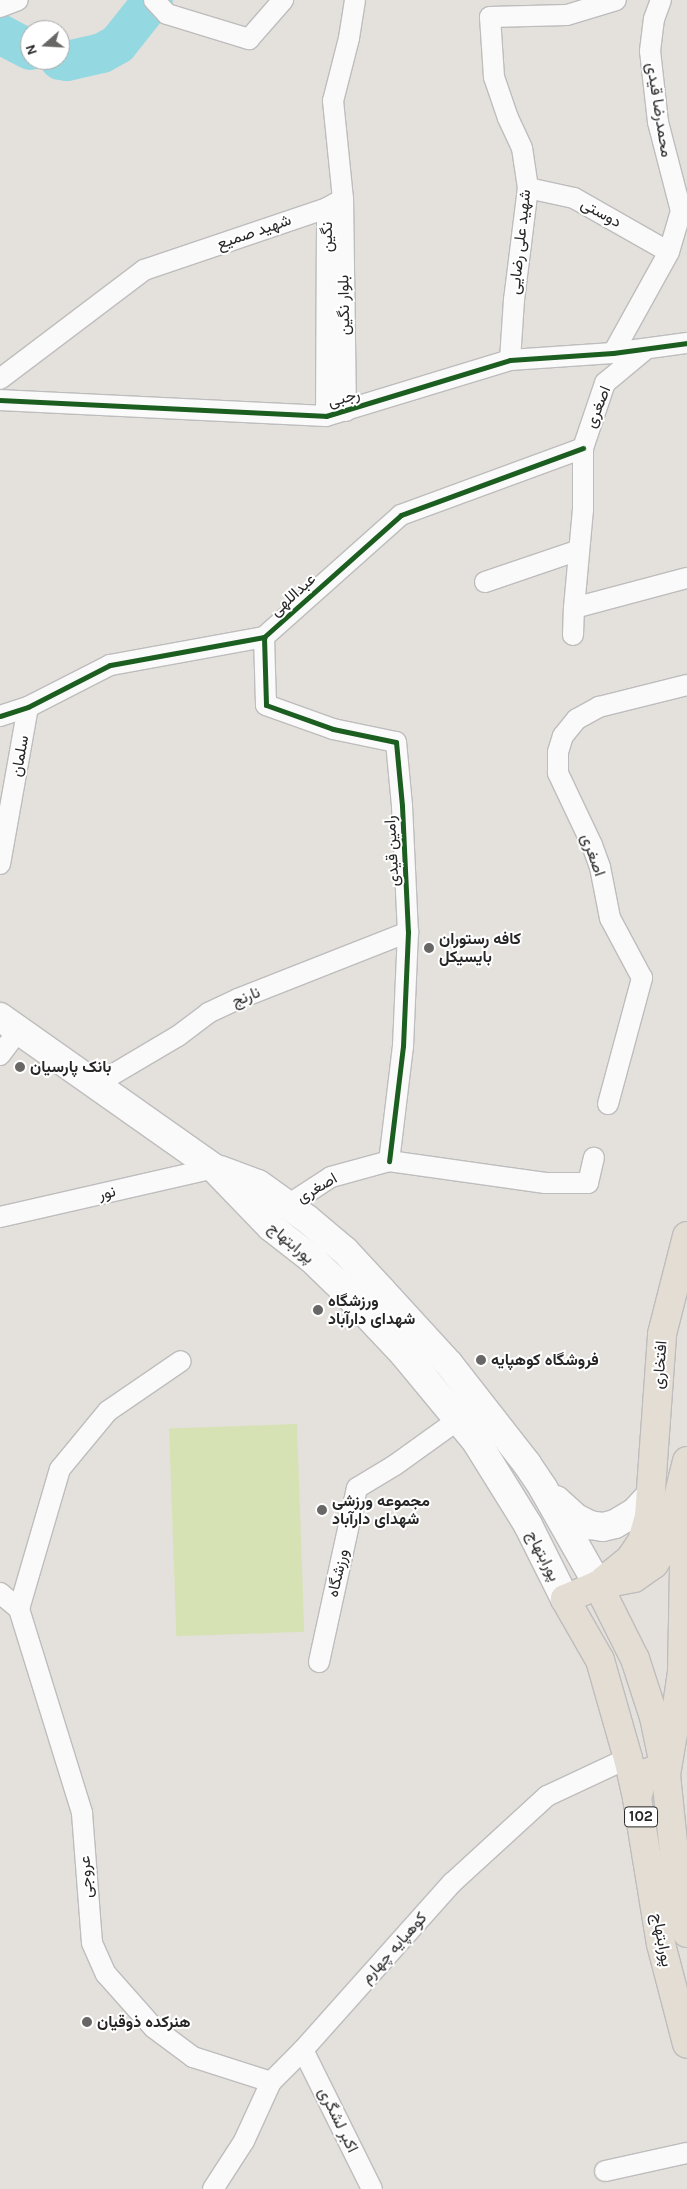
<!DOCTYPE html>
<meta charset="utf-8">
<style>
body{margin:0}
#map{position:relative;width:687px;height:2189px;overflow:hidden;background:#e4e0dc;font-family:Karla,Vazirmatn,sans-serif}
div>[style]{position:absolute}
.pitch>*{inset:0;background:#d7e2b4;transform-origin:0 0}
.river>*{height:40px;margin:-20px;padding:0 20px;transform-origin:20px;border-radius:20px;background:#94d9e2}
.roads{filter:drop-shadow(1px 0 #bebdbd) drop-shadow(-1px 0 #bebdbd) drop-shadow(0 1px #bebdbd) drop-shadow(0 -1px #bebdbd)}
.street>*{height:20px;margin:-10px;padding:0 10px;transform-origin:10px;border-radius:10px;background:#fbfafa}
.secondary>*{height:28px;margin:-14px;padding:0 14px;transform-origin:14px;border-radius:14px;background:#fbfafa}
.primary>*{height:28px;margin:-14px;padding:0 14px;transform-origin:14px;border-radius:14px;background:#e3ddd3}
.cycleway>*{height:5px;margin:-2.5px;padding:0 2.5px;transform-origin:2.5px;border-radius:2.5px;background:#1b5e20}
.dots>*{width:14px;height:14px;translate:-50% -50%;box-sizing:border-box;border:2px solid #fff;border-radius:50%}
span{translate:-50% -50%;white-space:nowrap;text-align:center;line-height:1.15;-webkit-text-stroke:4px #fff;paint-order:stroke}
.shield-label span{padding:1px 4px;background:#fff;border:1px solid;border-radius:4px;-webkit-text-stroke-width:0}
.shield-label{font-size:15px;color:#262626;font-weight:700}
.street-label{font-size:16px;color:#262626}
.poi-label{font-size:16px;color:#262626;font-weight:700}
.left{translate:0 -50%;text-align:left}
.north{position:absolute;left:20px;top:20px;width:50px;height:50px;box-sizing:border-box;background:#fff;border:1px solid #a8a8a8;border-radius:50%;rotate:251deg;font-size:14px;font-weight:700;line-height:20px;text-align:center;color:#262626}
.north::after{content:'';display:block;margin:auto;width:18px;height:22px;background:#686766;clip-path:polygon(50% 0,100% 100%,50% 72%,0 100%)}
</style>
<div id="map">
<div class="pitch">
<div style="left:297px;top:1424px;width:208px;height:128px;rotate:88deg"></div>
</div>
<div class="river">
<div style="left:0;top:34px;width:34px;rotate:28deg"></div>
<div style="left:60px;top:60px;width:7px;rotate:8deg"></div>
<div style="left:67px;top:61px;width:36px;rotate:-13deg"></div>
<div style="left:102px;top:53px;width:18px;rotate:-29deg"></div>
<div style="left:118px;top:44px;width:56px;rotate:-51.5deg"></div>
</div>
<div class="roads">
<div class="street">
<div style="left:154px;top:0;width:19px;rotate:47deg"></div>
<div style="left:167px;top:14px;width:86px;rotate:17deg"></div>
<div style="left:249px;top:39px;width:52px;rotate:-48.9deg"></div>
<div style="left:0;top:7px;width:19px;rotate:-21deg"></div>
<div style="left:528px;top:188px;width:47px;rotate:12.3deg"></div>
<div style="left:574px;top:198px;width:109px;rotate:29.6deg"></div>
<div style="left:613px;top:353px;width:115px;rotate:-61deg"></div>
<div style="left:669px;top:252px;width:43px;rotate:-73.7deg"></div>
<div style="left:681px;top:211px;width:92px;rotate:-104.5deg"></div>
<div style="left:658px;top:122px;width:71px;rotate:-96.4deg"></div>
<div style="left:650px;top:51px;width:32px;rotate:-83deg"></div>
<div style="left:654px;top:19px;width:20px;rotate:-70deg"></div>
<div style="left:510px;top:360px;width:60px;rotate:-86.2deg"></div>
<div style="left:514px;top:300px;width:113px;rotate:-82.9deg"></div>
<div style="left:528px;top:188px;width:40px;rotate:-98.5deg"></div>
<div style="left:522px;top:148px;width:33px;rotate:-115deg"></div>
<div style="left:508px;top:118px;width:43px;rotate:-108.9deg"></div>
<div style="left:494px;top:77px;width:60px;rotate:-93.8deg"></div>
<div style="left:490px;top:17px;width:77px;rotate:-1.5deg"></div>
<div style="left:567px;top:15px;width:51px;rotate:-17deg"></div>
<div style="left:0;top:379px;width:181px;rotate:-37.1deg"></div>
<div style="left:144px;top:270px;width:193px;rotate:-18.7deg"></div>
<div style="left:327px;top:208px;width:18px;rotate:-29deg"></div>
<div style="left:0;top:400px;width:326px;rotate:2.8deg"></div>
<div style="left:326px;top:416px;width:192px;rotate:-16.9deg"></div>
<div style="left:510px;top:360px;width:103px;rotate:-3.9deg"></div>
<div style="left:613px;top:353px;width:75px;rotate:-7.7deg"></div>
<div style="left:346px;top:411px;width:212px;rotate:-90.8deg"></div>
<div style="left:343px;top:199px;width:99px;rotate:-95.8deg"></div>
<div style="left:333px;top:101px;width:65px;rotate:-75.7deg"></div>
<div style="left:349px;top:38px;width:38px;rotate:-81deg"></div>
<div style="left:326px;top:416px;width:208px;rotate:-89.7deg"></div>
<div style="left:485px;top:582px;width:99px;rotate:-18.8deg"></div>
<div style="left:574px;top:608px;width:117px;rotate:-14.9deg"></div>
<div style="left:573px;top:635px;width:27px;rotate:-88deg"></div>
<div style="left:574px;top:608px;width:99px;rotate:-84.8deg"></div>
<div style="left:583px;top:509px;width:61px;rotate:-90deg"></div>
<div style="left:583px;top:448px;width:69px;rotate:-71.3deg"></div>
<div style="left:605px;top:383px;width:53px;rotate:-39.7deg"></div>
<div style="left:264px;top:637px;width:68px;rotate:88.3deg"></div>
<div style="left:266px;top:705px;width:71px;rotate:19.7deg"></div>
<div style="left:333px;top:729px;width:64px;rotate:11.7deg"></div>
<div style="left:396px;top:742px;width:64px;rotate:84.6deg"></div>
<div style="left:402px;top:806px;width:126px;rotate:87.3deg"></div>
<div style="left:408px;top:932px;width:114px;rotate:92.5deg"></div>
<div style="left:403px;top:1046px;width:116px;rotate:96.9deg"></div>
<div style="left:0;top:716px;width:29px;rotate:-18deg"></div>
<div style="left:28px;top:707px;width:92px;rotate:-27.1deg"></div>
<div style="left:110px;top:665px;width:157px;rotate:-10.3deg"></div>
<div style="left:264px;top:637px;width:183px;rotate:-41.7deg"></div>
<div style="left:401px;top:515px;width:194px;rotate:-20.2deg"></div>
<div style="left:0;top:864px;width:159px;rotate:-79.9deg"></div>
<div style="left:0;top:1055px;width:31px;rotate:-53deg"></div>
<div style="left:95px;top:1085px;width:96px;rotate:-30.6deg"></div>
<div style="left:178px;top:1036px;width:38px;rotate:-37deg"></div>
<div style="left:208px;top:1013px;width:33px;rotate:-25deg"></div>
<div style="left:238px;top:999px;width:183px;rotate:-21.5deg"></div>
<div style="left:608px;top:1104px;width:131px;rotate:-74.9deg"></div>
<div style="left:642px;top:978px;width:68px;rotate:-118.1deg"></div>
<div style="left:610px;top:918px;width:52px;rotate:-101.1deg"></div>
<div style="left:600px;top:867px;width:23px;rotate:-110deg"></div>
<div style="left:592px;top:845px;width:80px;rotate:-115.3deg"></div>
<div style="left:558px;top:773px;width:21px;rotate:-90deg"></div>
<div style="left:558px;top:752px;width:17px;rotate:-73deg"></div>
<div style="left:563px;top:736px;width:22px;rotate:-51deg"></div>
<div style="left:577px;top:719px;width:25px;rotate:-29deg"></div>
<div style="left:599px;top:707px;width:91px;rotate:-14deg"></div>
<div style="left:288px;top:1205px;width:51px;rotate:-33.1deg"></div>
<div style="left:331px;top:1177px;width:60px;rotate:-15.4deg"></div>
<div style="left:389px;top:1161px;width:158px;rotate:8deg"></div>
<div style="left:545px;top:1183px;width:43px"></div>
<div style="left:588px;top:1183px;width:26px;rotate:-77deg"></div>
<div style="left:0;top:1217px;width:220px;rotate:-12.9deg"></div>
<div style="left:0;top:1593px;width:25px;rotate:40deg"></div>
<div style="left:19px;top:1609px;width:214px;rotate:72.8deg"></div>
<div style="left:82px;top:1813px;width:130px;rotate:85.6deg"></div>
<div style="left:92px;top:1943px;width:34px;rotate:66deg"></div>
<div style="left:106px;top:1974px;width:72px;rotate:48.4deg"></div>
<div style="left:154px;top:2028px;width:49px;rotate:36.6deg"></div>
<div style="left:193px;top:2057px;width:82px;rotate:17.8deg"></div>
<div style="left:19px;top:1609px;width:146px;rotate:-73.7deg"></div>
<div style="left:60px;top:1469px;width:75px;rotate:-50.4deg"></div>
<div style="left:108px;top:1411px;width:88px;rotate:-34.4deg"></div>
<div style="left:319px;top:1662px;width:178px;rotate:-77.7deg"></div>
<div style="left:357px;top:1488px;width:44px;rotate:-31.2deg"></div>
<div style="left:395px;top:1465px;width:79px;rotate:-35.7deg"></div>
<div style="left:303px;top:2050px;width:155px;rotate:63.6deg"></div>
<div style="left:605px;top:2171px;width:84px;rotate:-12.4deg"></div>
<div style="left:213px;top:2189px;width:57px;rotate:-57.1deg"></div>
<div style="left:244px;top:2141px;width:65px;rotate:-65.4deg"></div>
<div style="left:271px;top:2082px;width:45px;rotate:-45deg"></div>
<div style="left:303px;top:2050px;width:224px;rotate:-48.3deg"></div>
<div style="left:452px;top:1883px;width:129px;rotate:-42.5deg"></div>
<div style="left:547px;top:1796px;width:89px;rotate:-25.1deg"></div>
</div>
<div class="secondary">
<div style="left:0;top:1017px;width:262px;rotate:35.2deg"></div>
<div style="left:214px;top:1168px;width:82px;rotate:46deg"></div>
<div style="left:271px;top:1227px;width:52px;rotate:38deg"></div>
<div style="left:312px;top:1259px;width:33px;rotate:44deg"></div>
<div style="left:336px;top:1282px;width:99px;rotate:46.6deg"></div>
<div style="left:404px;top:1354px;width:113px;rotate:50.4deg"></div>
<div style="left:476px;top:1441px;width:99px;rotate:58.2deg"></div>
<div style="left:528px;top:1525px;width:83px;rotate:63.4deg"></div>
<div style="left:220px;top:1170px;width:40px;rotate:20.2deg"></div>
<div style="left:258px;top:1184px;width:60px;rotate:35.5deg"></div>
<div style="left:307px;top:1219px;width:50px;rotate:40.1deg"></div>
<div style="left:345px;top:1251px;width:54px;rotate:47.2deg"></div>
<div style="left:382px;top:1291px;width:99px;rotate:47.5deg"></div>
<div style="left:449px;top:1364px;width:127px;rotate:52deg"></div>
<div style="left:527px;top:1464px;width:29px;rotate:56deg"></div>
<div style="left:543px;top:1488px;width:112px;rotate:60.4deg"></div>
<div style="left:556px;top:1500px;width:27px;rotate:42deg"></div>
<div style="left:576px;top:1518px;width:16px;rotate:27deg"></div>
<div style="left:590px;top:1525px;width:13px;rotate:9deg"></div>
<div style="left:603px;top:1527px;width:12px;rotate:-14deg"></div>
<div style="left:615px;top:1524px;width:23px;rotate:-31deg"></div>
<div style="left:635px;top:1512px;width:22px;rotate:-47deg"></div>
</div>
<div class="primary">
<div style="left:687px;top:1461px;width:88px;rotate:103.9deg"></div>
<div style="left:666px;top:1546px;width:22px;rotate:124deg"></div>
<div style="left:654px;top:1564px;width:24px;rotate:145deg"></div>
<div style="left:634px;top:1578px;width:37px;rotate:169deg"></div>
<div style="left:598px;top:1585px;width:36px;rotate:157deg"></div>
<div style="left:565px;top:1599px;width:70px;rotate:60.2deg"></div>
<div style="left:600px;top:1660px;width:102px;rotate:74.1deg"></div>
<div style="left:628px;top:1758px;width:41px;rotate:77.3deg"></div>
<div style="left:637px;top:1798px;width:148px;rotate:80.7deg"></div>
<div style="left:661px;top:1944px;width:103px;rotate:75.4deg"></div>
<div style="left:603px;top:1581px;width:35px;rotate:-39deg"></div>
<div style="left:630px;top:1559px;width:22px;rotate:-56deg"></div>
<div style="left:642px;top:1541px;width:25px;rotate:-74deg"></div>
<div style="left:649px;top:1517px;width:183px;rotate:-85.9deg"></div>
<div style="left:662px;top:1334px;width:101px;rotate:-75.7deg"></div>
<div style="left:598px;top:1585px;width:83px;rotate:63.4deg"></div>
<div style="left:635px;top:1659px;width:61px;rotate:71.9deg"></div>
<div style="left:654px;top:1717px;width:59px;rotate:78.3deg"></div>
<div style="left:666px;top:1775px;width:127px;rotate:84.1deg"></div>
<div style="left:679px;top:1901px;width:33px;rotate:76deg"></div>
<div style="left:637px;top:1798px;width:25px;rotate:-74deg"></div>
<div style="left:644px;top:1774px;width:12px;rotate:-20deg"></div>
<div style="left:655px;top:1770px;width:12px;rotate:24deg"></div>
<div style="left:666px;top:1775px;width:43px;rotate:-80.5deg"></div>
<div style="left:673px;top:1733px;width:62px;rotate:-81.6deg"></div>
<div style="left:682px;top:1672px;width:156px;rotate:-88.9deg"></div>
</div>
</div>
<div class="cycleway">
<div style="left:0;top:400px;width:326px;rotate:2.8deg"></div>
<div style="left:326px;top:416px;width:192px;rotate:-16.9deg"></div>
<div style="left:510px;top:360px;width:103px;rotate:-3.9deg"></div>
<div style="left:613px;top:353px;width:75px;rotate:-7.7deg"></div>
<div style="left:264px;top:637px;width:68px;rotate:88.3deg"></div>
<div style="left:266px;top:705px;width:71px;rotate:19.7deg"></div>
<div style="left:333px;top:729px;width:64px;rotate:11.7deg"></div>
<div style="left:396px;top:742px;width:64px;rotate:84.6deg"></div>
<div style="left:402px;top:806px;width:126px;rotate:87.3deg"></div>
<div style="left:408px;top:932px;width:114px;rotate:92.5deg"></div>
<div style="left:403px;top:1046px;width:116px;rotate:96.9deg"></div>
<div style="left:0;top:716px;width:29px;rotate:-18deg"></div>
<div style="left:28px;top:707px;width:92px;rotate:-27.1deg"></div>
<div style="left:110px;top:665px;width:157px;rotate:-10.3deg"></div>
<div style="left:264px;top:637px;width:183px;rotate:-41.7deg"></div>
<div style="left:401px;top:515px;width:194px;rotate:-20.2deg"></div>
</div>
<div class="dots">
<div style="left:429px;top:948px;background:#686766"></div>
<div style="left:20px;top:1067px;background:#686766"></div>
<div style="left:318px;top:1310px;background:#686766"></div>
<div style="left:481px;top:1360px;background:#686766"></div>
<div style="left:322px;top:1510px;background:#686766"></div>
<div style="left:87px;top:2022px;background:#686766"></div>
</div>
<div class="shield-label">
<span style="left:641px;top:1817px">102</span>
</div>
<div class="street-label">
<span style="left:659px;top:110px;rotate:81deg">محمدرضا قیدی</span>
<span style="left:601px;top:213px;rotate:29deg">دوستی</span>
<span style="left:254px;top:232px;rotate:-19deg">شهید صمیع</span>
<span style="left:327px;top:237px;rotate:-90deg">نگین</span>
<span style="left:520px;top:242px;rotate:-84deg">شهید علی رضایی</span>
<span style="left:344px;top:305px;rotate:-91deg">بلوار نگین</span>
<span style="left:344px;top:398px;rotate:-15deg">رجبی</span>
<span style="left:598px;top:407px;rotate:-68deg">اصغری</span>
<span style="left:293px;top:595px;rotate:-42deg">عبداللهی</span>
<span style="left:20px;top:756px;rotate:-80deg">سلمان</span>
<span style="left:392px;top:851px;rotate:-93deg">رامین قیدی</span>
<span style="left:593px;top:855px;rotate:71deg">اصغری</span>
<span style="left:246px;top:997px;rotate:-22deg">نارنج</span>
<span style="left:317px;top:1188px;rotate:-30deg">اصغری</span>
<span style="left:107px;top:1193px;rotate:-13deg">نور</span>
<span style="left:291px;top:1243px;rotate:40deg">پورابتهاج</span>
<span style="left:660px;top:1365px;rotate:-86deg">افتخاری</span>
<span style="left:543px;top:1556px;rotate:63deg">پورابتهاج</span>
<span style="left:338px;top:1573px;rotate:-77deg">ورزشگاه</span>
<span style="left:86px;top:1877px;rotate:-94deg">عروجی</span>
<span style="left:662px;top:1940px;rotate:79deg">پورابتهاج</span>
<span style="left:394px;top:1948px;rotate:-48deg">کوهپایه چهارم</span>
<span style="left:338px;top:2120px;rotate:64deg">اکبر لشگری</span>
</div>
<div class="poi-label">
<span class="left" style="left:439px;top:948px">کافه رستوران<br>بایسیکل</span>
<span class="left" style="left:30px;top:1067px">بانک پارسیان</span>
<span class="left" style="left:328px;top:1310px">ورزشگاه<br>شهدای دارآباد</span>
<span class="left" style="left:491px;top:1360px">فروشگاه کوهپایه</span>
<span class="left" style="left:332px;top:1510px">مجموعه ورزشی<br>شهدای دارآباد</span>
<span class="left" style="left:97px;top:2022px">هنرکده ذوقیان</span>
</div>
<div class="north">N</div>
</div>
